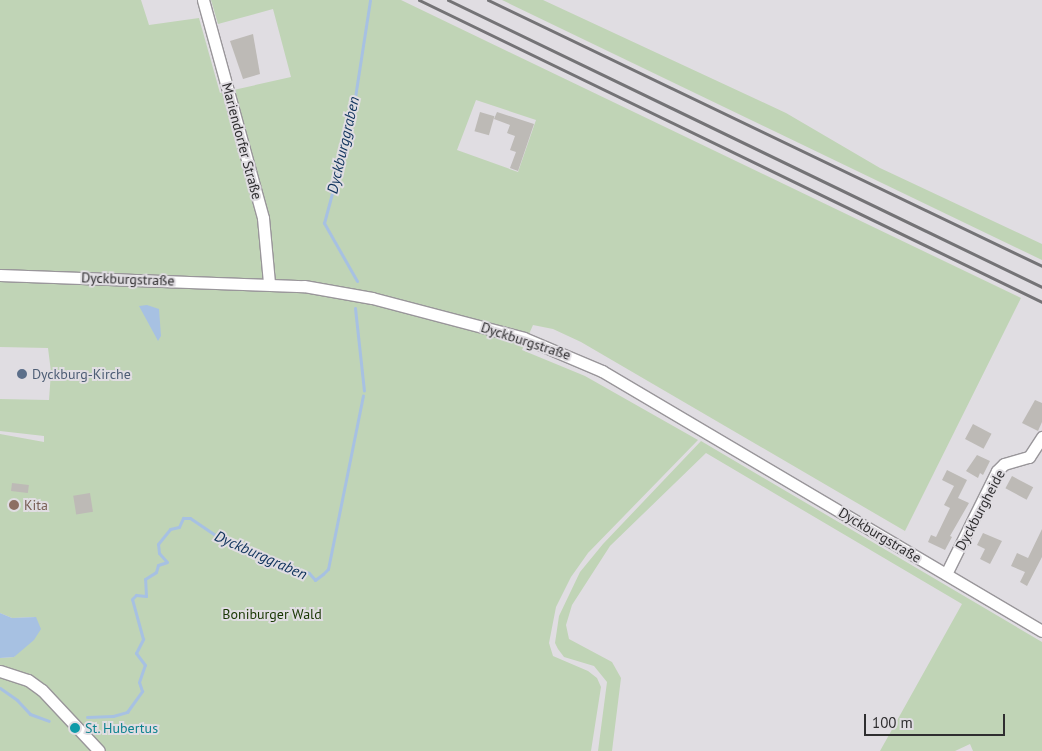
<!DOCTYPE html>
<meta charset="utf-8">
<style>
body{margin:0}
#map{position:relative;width:1042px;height:751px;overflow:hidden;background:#e0dde2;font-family:"PT Sans",sans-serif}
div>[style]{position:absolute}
.green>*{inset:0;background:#c0d4b6}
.water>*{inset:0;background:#a7c1e2}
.stream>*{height:3px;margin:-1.5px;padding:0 1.5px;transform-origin:1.5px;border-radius:1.5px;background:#a7c1e2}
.building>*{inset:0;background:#bdbab6;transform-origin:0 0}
.roads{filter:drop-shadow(1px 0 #99969a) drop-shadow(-1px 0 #99969a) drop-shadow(0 1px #99969a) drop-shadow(0 -1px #99969a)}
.minor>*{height:11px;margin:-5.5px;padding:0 5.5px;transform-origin:5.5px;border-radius:5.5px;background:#fff}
.rail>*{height:3px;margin:-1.5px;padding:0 1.5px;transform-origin:1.5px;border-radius:1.5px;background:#747376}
.dots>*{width:14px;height:14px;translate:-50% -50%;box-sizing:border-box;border:2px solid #e0dde2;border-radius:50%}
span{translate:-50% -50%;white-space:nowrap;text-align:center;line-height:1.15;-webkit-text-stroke:4px #e0dde2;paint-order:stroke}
.street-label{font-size:14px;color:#2f2e30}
.service-label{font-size:14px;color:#4e5e75}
.left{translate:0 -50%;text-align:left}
.education-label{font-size:14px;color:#785e54}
.park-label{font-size:14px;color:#193703}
.culture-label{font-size:14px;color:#0d838f}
.water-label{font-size:15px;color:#0e325c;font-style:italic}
.scale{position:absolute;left:864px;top:714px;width:141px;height:22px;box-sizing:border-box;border:2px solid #2f2e30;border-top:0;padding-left:6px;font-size:15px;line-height:18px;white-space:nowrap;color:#2f2e30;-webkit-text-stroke:4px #e0dde2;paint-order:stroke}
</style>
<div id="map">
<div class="green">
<div style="clip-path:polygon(evenodd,0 0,141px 0,149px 25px,199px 18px,220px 93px,291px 77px,273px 9px,218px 24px,211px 0,401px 0,1021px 298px,905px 531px,581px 342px,553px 329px,533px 325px,522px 350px,585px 376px,698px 440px,588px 553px,571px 577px,556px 607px,549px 643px,553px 656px,588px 671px,597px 678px,601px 687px,591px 751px,0 751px,0 658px,14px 657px,36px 617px,12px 618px,0 613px,0 434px,44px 442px,44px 436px,0 431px,0 399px,49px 400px,51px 372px,48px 348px,0 347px,0 0,476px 100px,536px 120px,518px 172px,457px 150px,476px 100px)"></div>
<div style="clip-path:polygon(502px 0,543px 0,786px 113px,880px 168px,1042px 244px,1042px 260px)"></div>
<div style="clip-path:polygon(701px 441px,1042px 642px,1042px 751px,973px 751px,970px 744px,955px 751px,880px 751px,962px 604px,706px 453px,610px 546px,572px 605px,566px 625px,569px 639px,612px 662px,621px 678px,612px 751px,598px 751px,607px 682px,594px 666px,564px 657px,558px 649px,555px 643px,559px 616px,580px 572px,603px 544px)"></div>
</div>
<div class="water">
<div style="clip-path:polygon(147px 305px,159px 309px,161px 336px,158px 341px,139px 306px)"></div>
<div style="clip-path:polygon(0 613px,12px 618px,36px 617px,41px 629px,34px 640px,14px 657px,0 658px)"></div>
</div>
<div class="stream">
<div style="left:357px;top:281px;width:67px;rotate:-119.6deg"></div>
<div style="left:324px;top:223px;width:104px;rotate:-74.9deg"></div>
<div style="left:351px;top:123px;width:124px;rotate:-81.2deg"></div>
<div style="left:355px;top:308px;width:83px;rotate:83.8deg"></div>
<div style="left:0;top:688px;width:21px;rotate:35deg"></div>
<div style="left:17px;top:700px;width:19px;rotate:47deg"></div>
<div style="left:30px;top:714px;width:20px;rotate:20deg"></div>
<div style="left:87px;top:717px;width:26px;rotate:-2deg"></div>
<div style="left:113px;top:716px;width:15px;rotate:-16deg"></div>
<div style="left:127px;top:712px;width:26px;rotate:-54deg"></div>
<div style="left:142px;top:691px;width:9px;rotate:-108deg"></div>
<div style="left:139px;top:682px;width:18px;rotate:-71deg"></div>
<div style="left:145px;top:665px;width:15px;rotate:-127deg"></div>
<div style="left:136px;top:653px;width:16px;rotate:-63deg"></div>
<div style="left:143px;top:639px;width:41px;rotate:-105.4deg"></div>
<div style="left:132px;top:599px;width:6px;rotate:-45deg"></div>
<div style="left:136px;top:595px;width:10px;rotate:6deg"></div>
<div style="left:146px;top:596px;width:17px;rotate:-93deg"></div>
<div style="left:145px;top:579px;width:13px;rotate:-32deg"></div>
<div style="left:156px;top:572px;width:7px;rotate:-74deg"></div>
<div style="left:158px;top:565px;width:9px;rotate:-18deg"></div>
<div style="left:167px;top:562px;width:12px;rotate:-132deg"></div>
<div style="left:159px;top:553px;width:9px;rotate:-96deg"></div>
<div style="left:158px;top:544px;width:19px;rotate:-51deg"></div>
<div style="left:170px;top:529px;width:9px;rotate:-13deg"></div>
<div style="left:179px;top:527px;width:10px;rotate:-66deg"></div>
<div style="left:183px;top:518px;width:7px"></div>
<div style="left:190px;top:518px;width:37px;rotate:34deg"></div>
<div style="left:221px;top:539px;width:94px;rotate:21.1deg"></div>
<div style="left:309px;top:573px;width:9px;rotate:49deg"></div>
<div style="left:315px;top:580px;width:10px;rotate:-37deg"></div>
<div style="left:323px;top:574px;width:7px;rotate:-45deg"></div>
<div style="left:328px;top:569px;width:177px;rotate:-78.6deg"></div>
</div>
<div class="building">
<div style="clip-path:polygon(253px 34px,260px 74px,243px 79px,230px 41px)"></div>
<div style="left:480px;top:112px;width:15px;height:20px;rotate:16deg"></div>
<div style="clip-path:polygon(497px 112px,534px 124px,518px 171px,510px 168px,516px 152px,510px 150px,515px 136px,507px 133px,510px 125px,494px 119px)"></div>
<div style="clip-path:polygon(1035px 400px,1042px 403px,1042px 422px,1038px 431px,1022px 423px)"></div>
<div style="left:973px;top:424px;width:21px;height:17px;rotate:28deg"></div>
<div style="clip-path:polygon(977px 455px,990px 461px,983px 475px,980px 473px,978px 478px,966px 471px)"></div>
<div style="clip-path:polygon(947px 470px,967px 480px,958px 498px,969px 503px,950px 536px,952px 537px,945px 550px,928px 542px,931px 535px,936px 537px,950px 508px,944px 505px,954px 486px,942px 480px)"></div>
<div style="left:1012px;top:476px;width:24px;height:14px;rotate:28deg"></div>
<div style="left:12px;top:483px;width:17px;height:8px;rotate:7deg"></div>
<div style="left:90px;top:493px;width:19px;height:17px;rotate:81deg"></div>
<div style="clip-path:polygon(1042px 529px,1042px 557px,1027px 586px,1020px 582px,1025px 572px,1011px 566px,1017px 553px,1028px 558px)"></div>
<div style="clip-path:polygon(983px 533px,1002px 541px,990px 564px,980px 559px,985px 549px,977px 545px)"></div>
</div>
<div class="roads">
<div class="minor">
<div style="left:203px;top:0;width:226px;rotate:74.6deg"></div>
<div style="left:263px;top:218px;width:65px;rotate:84.7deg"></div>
<div style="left:0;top:275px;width:304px;rotate:2.1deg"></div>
<div style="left:304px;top:286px;width:69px;rotate:10deg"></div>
<div style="left:372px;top:298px;width:157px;rotate:14.7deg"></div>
<div style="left:524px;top:338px;width:85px;rotate:22.9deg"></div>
<div style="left:602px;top:371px;width:511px;rotate:30.58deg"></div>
<div style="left:946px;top:574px;width:115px;rotate:-63.7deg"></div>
<div style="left:997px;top:471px;width:10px;rotate:-45deg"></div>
<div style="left:1004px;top:464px;width:26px;rotate:-16deg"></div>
<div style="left:1029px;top:457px;width:24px;rotate:-57deg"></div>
<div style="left:0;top:671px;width:29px;rotate:18deg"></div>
<div style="left:28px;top:680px;width:17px;rotate:36deg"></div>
<div style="left:42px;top:690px;width:83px;rotate:46.9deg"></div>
</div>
</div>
<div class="rail">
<div style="left:419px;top:0;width:692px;rotate:25.86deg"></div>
<div style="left:448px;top:0;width:660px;rotate:25.79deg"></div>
<div style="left:488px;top:0;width:615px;rotate:25.65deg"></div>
</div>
<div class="dots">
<div style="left:22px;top:374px;background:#5c6f8a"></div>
<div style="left:14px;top:505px;background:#8d6e63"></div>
<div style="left:75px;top:728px;background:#0f9aa8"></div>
</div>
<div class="street-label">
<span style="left:242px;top:141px;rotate:75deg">Mariendorfer Straße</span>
<span style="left:128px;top:279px;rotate:2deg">Dyckburgstraße</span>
<span style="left:526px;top:341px;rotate:18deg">Dyckburgstraße</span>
<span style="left:980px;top:510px;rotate:-62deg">Dyckburgheide</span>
<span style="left:880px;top:535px;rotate:31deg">Dyckburgstraße</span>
</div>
<div class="service-label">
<span class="left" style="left:32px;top:374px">Dyckburg-Kirche</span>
</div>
<div class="education-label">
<span class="left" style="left:24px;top:505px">Kita</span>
</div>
<div class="park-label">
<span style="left:272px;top:614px">Boniburger Wald</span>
</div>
<div class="culture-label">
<span class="left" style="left:85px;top:728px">St. Hubertus</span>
</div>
<div class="water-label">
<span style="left:343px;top:145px;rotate:-77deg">Dyckburggraben</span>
<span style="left:261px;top:555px;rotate:24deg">Dyckburggraben</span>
</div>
<div class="scale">100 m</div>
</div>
